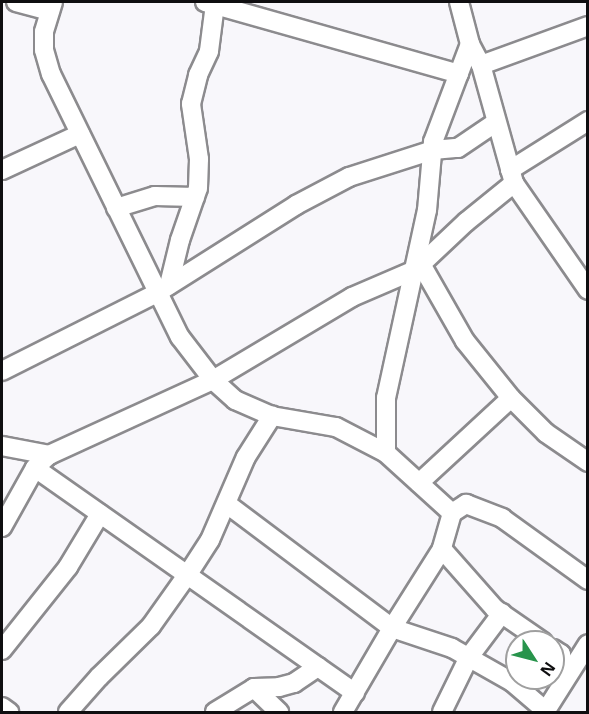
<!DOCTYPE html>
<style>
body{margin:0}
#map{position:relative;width:589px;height:714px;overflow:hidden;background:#f8f7fb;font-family:"Open Sans",sans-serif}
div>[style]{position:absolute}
.roads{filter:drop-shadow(2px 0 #8c8b8e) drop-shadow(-2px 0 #8c8b8e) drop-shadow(0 2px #8c8b8e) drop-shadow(0 -2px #8c8b8e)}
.minor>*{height:18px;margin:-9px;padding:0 9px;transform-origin:9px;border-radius:9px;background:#fff}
span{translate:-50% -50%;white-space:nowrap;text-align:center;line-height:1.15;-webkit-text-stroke:6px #fff;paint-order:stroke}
.frame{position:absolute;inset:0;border:3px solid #0f0e10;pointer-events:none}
.north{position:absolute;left:505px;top:630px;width:60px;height:60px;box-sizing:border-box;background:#fff;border:2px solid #9f9f9f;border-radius:50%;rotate:126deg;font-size:16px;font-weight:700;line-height:24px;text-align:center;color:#0f0e10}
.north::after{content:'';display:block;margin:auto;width:21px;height:27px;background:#28944c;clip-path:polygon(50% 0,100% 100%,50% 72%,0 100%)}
</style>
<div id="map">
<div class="roads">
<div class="minor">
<div style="left:16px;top:2px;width:35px;rotate:15deg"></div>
<div style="left:53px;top:2px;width:31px;rotate:107deg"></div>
<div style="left:44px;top:32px;width:18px;rotate:90deg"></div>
<div style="left:44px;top:50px;width:25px;rotate:74deg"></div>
<div style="left:51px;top:74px;width:293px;rotate:63.9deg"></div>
<div style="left:180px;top:337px;width:54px;rotate:52.5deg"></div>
<div style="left:213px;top:380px;width:30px;rotate:42deg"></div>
<div style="left:235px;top:400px;width:40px;rotate:23.4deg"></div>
<div style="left:272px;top:416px;width:65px;rotate:9.8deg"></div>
<div style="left:336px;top:427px;width:56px;rotate:27.5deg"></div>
<div style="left:205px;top:2px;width:264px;rotate:15.8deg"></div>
<div style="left:459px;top:2px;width:43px;rotate:75.3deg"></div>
<div style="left:470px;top:44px;width:105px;rotate:110.7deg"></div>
<div style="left:433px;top:142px;width:68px;rotate:95deg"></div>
<div style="left:427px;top:210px;width:192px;rotate:102.3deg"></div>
<div style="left:386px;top:398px;width:55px;rotate:90deg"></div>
<div style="left:386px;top:453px;width:89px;rotate:42.3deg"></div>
<div style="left:452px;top:513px;width:37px;rotate:106deg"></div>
<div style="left:442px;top:549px;width:80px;rotate:48.5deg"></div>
<div style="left:495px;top:609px;width:58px;rotate:34.5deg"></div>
<div style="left:481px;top:65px;width:114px;rotate:-20deg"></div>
<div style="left:2px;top:170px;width:86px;rotate:-24.8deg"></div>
<div style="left:510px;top:170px;width:92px;rotate:-32.1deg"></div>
<div style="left:514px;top:183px;width:130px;rotate:55.3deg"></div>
<div style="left:116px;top:208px;width:41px;rotate:-17.1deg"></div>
<div style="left:155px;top:196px;width:40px;rotate:1.4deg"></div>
<div style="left:421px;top:264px;width:89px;rotate:60.3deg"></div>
<div style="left:465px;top:341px;width:73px;rotate:51.1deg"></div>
<div style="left:511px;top:398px;width:49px;rotate:45deg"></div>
<div style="left:546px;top:433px;width:51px;rotate:34.6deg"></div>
<div style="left:169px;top:285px;width:46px;rotate:-76.3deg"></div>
<div style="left:180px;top:240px;width:55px;rotate:-70.9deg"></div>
<div style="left:198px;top:188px;width:29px;rotate:-88deg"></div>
<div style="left:199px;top:159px;width:56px;rotate:-98.3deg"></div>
<div style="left:191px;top:104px;width:30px;rotate:-76deg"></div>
<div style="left:198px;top:75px;width:26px;rotate:-65deg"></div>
<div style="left:209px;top:51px;width:47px;rotate:-82.7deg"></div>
<div style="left:2px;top:371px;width:174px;rotate:-26.7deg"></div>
<div style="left:157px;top:293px;width:165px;rotate:-32.3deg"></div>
<div style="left:296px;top:205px;width:60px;rotate:-27.8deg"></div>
<div style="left:349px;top:177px;width:88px;rotate:-17.8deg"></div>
<div style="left:433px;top:150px;width:25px;rotate:-5deg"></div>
<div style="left:458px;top:148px;width:45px;rotate:-34deg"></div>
<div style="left:2px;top:446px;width:48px;rotate:10.8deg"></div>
<div style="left:35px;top:468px;width:391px;rotate:35.1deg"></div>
<div style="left:419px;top:483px;width:125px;rotate:-42.7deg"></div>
<div style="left:227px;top:504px;width:206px;rotate:36.9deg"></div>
<div style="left:392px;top:628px;width:93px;rotate:-57.7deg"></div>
<div style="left:452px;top:513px;width:17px;rotate:-33deg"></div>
<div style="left:466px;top:504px;width:39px;rotate:21deg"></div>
<div style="left:502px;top:518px;width:106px;rotate:35.8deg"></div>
<div style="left:2px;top:527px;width:68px;rotate:-60.8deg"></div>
<div style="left:35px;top:468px;width:19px;rotate:-43deg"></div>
<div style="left:49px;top:455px;width:180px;rotate:-24.6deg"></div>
<div style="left:213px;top:380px;width:162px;rotate:-30.8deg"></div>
<div style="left:352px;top:297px;width:69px;rotate:-23.2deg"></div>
<div style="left:415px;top:270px;width:70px;rotate:-43.3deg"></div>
<div style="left:466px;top:222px;width:62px;rotate:-39.1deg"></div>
<div style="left:514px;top:183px;width:123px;rotate:-105.6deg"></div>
<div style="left:481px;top:65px;width:24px;rotate:-118deg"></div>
<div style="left:553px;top:649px;width:9px;rotate:32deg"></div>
<div style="left:561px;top:654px;width:25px;rotate:81deg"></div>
<div style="left:2px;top:650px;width:106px;rotate:-51.5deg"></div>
<div style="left:68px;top:567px;width:62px;rotate:-58.9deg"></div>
<div style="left:254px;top:688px;width:35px;rotate:44deg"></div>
<div style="left:2px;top:707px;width:9px;rotate:36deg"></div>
<div style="left:68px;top:712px;width:47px;rotate:-48.5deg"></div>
<div style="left:99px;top:677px;width:73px;rotate:-44.4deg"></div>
<div style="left:151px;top:626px;width:64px;rotate:-54.6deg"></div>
<div style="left:188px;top:574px;width:40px;rotate:-57.1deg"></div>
<div style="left:210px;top:540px;width:90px;rotate:-66.6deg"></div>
<div style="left:246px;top:457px;width:49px;rotate:-57.6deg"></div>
<div style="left:215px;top:712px;width:46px;rotate:-31.6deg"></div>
<div style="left:254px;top:688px;width:25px;rotate:-2deg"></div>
<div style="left:279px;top:687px;width:16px;rotate:-15deg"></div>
<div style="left:294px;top:683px;width:29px;rotate:-34deg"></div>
<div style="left:343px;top:712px;width:97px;rotate:-59.7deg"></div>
<div style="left:392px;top:628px;width:63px;rotate:18.4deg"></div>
<div style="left:452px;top:648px;width:69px;rotate:29.5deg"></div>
<div style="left:512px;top:682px;width:45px;rotate:40.5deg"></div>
<div style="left:442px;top:712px;width:61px;rotate:-63.9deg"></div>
<div style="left:469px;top:657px;width:55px;rotate:-53.1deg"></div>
<div style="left:545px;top:712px;width:80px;rotate:-57.7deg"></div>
</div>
</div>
<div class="frame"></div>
<div class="north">N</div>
</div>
